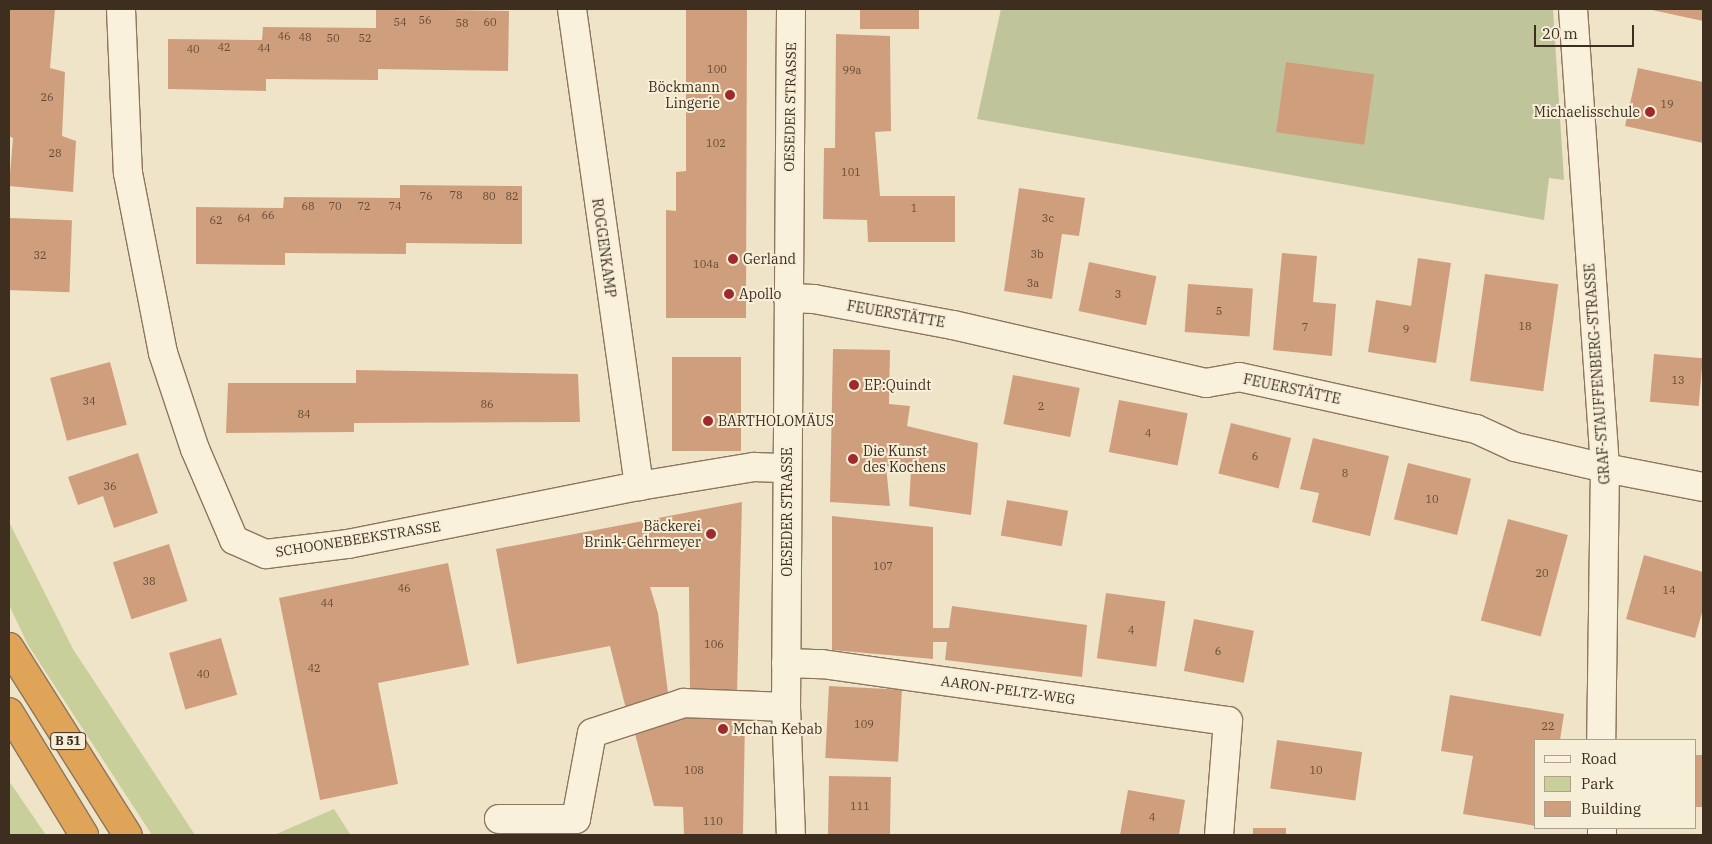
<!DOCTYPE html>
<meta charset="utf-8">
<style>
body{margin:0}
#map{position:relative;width:1712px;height:844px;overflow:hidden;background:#f0e4c8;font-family:"IBM Plex Serif",serif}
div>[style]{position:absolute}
.green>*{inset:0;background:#c9cf9b}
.cemetery>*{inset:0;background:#bfc49a}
.building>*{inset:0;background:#cf9f7d;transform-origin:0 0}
.roads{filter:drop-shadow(1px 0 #8d765c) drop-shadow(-1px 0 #8d765c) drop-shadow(0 1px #8d765c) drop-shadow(0 -1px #8d765c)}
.minor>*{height:28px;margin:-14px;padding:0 14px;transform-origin:14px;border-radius:14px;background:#faf1dc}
.highway>*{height:28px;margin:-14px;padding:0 14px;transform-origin:14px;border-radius:14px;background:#e0a458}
.dots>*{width:14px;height:14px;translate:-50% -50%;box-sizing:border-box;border:2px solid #f7eed8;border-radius:50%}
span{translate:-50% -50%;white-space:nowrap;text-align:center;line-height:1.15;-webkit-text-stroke:4px #f7eed8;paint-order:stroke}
.number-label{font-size:11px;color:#624a37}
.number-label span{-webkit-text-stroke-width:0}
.shield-label span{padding:1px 4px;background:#f7eed8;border:1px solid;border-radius:4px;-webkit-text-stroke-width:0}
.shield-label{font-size:12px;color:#3d2e20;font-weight:700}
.poi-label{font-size:14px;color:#3d2e20}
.right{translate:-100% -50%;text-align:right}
.left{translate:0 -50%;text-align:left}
.street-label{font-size:14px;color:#3d2e20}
.frame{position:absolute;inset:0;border:10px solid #3d2e20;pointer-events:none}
.legend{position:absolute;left:1534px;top:739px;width:162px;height:90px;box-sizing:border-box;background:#f7eed8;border:1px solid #ada18e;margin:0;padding:6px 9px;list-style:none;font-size:15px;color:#3d2e20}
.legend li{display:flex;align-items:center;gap:10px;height:25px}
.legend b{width:25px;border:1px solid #ada18e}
.scale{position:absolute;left:1534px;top:25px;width:100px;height:22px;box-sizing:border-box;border:2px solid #3d2e20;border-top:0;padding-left:6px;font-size:15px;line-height:18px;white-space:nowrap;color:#3d2e20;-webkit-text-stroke:4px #f7eed8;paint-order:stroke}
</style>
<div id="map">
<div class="green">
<div style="clip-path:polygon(9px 522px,73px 649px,195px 835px,152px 835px,28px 645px,9px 605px)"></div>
<div style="clip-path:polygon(9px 781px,46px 835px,9px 835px)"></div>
<div style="clip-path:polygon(334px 809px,350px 834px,274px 835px)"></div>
</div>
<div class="cemetery">
<div style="clip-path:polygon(1001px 9px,1553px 9px,1564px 180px,1549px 178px,1544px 220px,977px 119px)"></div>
</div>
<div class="building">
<div style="clip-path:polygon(9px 9px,55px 9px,50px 68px,65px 72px,62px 136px,76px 141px,73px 192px,9px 186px,13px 138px,9px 136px)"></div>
<div style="clip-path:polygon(376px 9px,509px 11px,508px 71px,378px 69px,378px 80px,266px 79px,266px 91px,168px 89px,168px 39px,262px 40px,263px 27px,376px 28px)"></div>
<div style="clip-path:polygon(686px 9px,747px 9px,746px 318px,666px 318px,666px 210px,676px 211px,676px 172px,686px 171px)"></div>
<div style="left:860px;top:9px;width:59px;height:20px"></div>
<div style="clip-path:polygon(1652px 9px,1703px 9px,1703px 21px,1652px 10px)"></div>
<div style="clip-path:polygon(836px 34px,890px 36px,891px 131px,875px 132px,880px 196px,955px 196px,955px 242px,868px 242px,867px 220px,823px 219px,824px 148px,835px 148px)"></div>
<div style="left:1286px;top:62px;width:89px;height:71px;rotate:8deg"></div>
<div style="clip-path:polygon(1638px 68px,1703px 82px,1703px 143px,1625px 126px)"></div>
<div style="clip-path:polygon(400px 185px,522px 186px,522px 244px,406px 243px,406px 254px,285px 253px,285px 265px,196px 264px,196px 207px,283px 208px,284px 197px,400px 198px)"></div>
<div style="clip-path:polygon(1019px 188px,1085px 198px,1079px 236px,1062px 234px,1052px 299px,1004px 291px)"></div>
<div style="left:9px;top:218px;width:63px;height:72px;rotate:2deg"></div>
<div style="clip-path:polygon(1282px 253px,1317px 256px,1313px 302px,1336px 304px,1332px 356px,1273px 350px)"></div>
<div style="clip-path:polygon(1418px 258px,1451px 263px,1436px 363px,1368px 352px,1376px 300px,1411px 306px)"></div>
<div style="left:1089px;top:262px;width:69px;height:50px;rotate:12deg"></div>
<div style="left:1485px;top:274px;width:74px;height:108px;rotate:8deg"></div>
<div style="left:1188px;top:284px;width:65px;height:48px;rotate:4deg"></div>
<div style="clip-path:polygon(833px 349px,890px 350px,889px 404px,910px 406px,907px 426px,978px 443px,971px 515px,909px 506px,911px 471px,886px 466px,890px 506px,830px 502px)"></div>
<div style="left:1654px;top:354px;width:49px;height:48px;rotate:5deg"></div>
<div style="left:672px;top:357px;width:69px;height:94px"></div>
<div style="left:110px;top:362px;width:65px;height:62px;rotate:75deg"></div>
<div style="clip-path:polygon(356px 370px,578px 374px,580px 422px,354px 423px,354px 432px,226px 433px,228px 383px,356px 383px)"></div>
<div style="left:1013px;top:375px;width:68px;height:50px;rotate:11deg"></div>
<div style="left:1119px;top:400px;width:70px;height:53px;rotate:11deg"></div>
<div style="left:1231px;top:423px;width:62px;height:52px;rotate:14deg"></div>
<div style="clip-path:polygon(1313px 438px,1389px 456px,1370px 536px,1312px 522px,1319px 493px,1300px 489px)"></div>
<div style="clip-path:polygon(138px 453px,158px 513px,114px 528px,103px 496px,78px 505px,68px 477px)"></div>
<div style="left:1408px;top:463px;width:65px;height:58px;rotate:14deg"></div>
<div style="left:1007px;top:500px;width:62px;height:36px;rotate:10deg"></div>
<div style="clip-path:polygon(742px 502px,737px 693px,690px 692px,689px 587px,650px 587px,658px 613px,669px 701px,626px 709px,610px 646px,517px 664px,496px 549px)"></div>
<div style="clip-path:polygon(832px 516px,933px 527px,933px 628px,949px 628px,952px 606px,1087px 625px,1082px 677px,945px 660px,947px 642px,933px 642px,933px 659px,832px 650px)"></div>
<div style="left:1508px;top:519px;width:62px;height:105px;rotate:15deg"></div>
<div style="left:169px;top:544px;width:60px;height:59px;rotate:72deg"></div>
<div style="clip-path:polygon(1644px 555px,1703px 572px,1703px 609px,1695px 638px,1626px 619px)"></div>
<div style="clip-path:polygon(448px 563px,469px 665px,378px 683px,398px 784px,320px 800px,279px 598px)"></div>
<div style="left:1106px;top:593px;width:60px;height:66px;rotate:8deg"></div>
<div style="left:1194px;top:619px;width:61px;height:53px;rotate:11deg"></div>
<div style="left:221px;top:638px;width:59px;height:54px;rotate:74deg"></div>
<div style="left:829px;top:686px;width:73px;height:72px;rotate:3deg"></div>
<div style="clip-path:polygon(1450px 695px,1564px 714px,1560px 740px,1536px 740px,1536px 826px,1463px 814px,1473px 756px,1441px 751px)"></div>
<div style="clip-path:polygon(693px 715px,745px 720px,743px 835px,684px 835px,683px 807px,654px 806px,635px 734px)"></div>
<div style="left:1277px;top:740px;width:86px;height:49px;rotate:8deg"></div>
<div style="left:1696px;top:755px;width:7px;height:52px"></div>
<div style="left:829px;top:776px;width:62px;height:59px;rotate:1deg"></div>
<div style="clip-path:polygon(1128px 790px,1185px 800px,1179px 835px,1120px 835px)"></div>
<div style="left:1253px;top:828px;width:33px;height:7px"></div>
</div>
<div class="roads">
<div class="minor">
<div style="left:121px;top:9px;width:164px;rotate:87.6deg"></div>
<div style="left:128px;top:173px;width:183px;rotate:79deg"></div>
<div style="left:163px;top:353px;width:101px;rotate:71.6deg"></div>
<div style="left:195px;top:449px;width:99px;rotate:66.8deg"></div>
<div style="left:234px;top:540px;width:35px;rotate:24deg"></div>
<div style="left:266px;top:554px;width:83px;rotate:-7deg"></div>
<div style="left:348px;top:544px;width:297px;rotate:-11.3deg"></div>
<div style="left:639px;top:486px;width:117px;rotate:-9.4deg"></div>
<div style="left:754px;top:467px;width:33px;rotate:2deg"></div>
<div style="left:572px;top:9px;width:482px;rotate:82deg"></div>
<div style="left:791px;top:9px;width:698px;rotate:90.41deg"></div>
<div style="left:786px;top:707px;width:128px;rotate:87.8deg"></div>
<div style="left:1573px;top:9px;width:460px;rotate:86deg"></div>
<div style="left:1605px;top:468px;width:272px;rotate:90.8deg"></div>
<div style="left:788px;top:298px;width:26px;rotate:2deg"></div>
<div style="left:814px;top:299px;width:141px;rotate:10.6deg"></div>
<div style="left:953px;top:325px;width:260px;rotate:12.9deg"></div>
<div style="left:1206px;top:383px;width:34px;rotate:-10deg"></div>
<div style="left:1239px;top:377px;width:243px;rotate:12.4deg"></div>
<div style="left:1476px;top:429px;width:43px;rotate:24.8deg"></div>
<div style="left:1515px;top:447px;width:92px;rotate:13.1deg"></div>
<div style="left:1605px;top:468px;width:100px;rotate:11deg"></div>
<div style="left:786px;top:663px;width:36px;rotate:2deg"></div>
<div style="left:822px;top:664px;width:410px;rotate:8deg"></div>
<div style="left:1228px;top:721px;width:114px;rotate:94.5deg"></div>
<div style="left:499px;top:819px;width:77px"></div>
<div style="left:576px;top:819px;width:87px;rotate:-79.5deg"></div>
<div style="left:592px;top:733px;width:97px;rotate:-18.1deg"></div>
<div style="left:684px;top:703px;width:102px;rotate:2.2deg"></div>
<div style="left:1602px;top:828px;width:7px;rotate:90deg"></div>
</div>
<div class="highway">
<div style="left:9px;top:647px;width:222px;rotate:57.7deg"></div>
<div style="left:9px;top:712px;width:144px;rotate:58.6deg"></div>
</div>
</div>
<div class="dots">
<div style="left:730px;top:95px;background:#9e2a2b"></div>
<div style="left:1650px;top:112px;background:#9e2a2b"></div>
<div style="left:733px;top:259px;background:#9e2a2b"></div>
<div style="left:729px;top:294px;background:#9e2a2b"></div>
<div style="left:854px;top:385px;background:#9e2a2b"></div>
<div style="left:708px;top:421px;background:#9e2a2b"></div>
<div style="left:853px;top:459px;background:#9e2a2b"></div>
<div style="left:711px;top:534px;background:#9e2a2b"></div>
<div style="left:723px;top:729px;background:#9e2a2b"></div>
</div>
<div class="number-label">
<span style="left:425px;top:20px">56</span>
<span style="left:400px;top:22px">54</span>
<span style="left:490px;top:22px">60</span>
<span style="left:462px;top:23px">58</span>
<span style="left:284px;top:36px">46</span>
<span style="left:305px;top:37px">48</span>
<span style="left:333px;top:38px">50</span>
<span style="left:365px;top:38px">52</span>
<span style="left:224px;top:47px">42</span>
<span style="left:264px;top:48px">44</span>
<span style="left:193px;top:49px">40</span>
<span style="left:717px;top:69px">100</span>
<span style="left:852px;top:70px">99a</span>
<span style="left:47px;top:97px">26</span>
<span style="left:1667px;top:104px">19</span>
<span style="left:716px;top:143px">102</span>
<span style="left:55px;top:153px">28</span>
<span style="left:851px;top:172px">101</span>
<span style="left:456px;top:195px">78</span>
<span style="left:426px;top:196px">76</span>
<span style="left:489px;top:196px">80</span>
<span style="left:512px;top:196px">82</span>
<span style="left:308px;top:206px">68</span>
<span style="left:335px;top:206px">70</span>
<span style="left:364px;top:206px">72</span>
<span style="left:395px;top:206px">74</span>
<span style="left:914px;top:208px">1</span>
<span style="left:268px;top:215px">66</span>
<span style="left:244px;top:218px">64</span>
<span style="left:1048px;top:218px">3c</span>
<span style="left:216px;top:220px">62</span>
<span style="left:1037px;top:254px">3b</span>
<span style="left:40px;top:255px">32</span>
<span style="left:706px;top:264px">104a</span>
<span style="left:1033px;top:283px">3a</span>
<span style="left:1118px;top:294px">3</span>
<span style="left:1219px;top:311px">5</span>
<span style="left:1525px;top:326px">18</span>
<span style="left:1305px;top:327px">7</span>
<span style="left:1406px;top:329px">9</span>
<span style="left:1678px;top:380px">13</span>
<span style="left:89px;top:401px">34</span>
<span style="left:487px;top:404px">86</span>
<span style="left:1041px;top:406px">2</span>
<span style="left:304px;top:414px">84</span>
<span style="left:1148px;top:433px">4</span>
<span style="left:1255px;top:456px">6</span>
<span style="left:1345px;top:473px">8</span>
<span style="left:110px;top:486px">36</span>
<span style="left:1432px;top:499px">10</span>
<span style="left:883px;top:566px">107</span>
<span style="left:1542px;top:573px">20</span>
<span style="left:149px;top:581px">38</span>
<span style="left:404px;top:588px">46</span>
<span style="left:1669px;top:590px">14</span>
<span style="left:327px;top:603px">44</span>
<span style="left:1131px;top:630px">4</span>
<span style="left:714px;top:644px">106</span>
<span style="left:1218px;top:651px">6</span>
<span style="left:314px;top:668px">42</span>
<span style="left:203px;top:674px">40</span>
<span style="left:864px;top:724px">109</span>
<span style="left:1548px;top:726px">22</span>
<span style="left:694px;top:770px">108</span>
<span style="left:1316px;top:770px">10</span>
<span style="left:860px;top:806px">111</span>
<span style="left:1152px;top:817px">4</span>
<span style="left:713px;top:821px">110</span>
</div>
<div class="shield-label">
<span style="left:68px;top:741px">B 51</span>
</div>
<div class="poi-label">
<span class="right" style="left:720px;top:95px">Böckmann<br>Lingerie</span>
<span class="right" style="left:1640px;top:112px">Michaelisschule</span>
<span class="left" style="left:743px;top:259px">Gerland</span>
<span class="left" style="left:739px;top:294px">Apollo</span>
<span class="left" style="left:864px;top:385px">EP:Quindt</span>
<span class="left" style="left:718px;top:421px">BARTHOLOMÄUS</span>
<span class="left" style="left:863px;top:459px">Die Kunst<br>des Kochens</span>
<span class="right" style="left:701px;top:534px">Bäckerei<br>Brink-Gehrmeyer</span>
<span class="left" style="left:733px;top:729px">Mchan Kebab</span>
</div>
<div class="street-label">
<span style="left:790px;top:107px;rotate:-89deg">OESEDER STRASSE</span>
<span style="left:604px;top:248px;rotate:82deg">ROGGENKAMP</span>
<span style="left:896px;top:314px;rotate:10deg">FEUERSTÄTTE</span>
<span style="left:1597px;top:374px;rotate:-94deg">GRAF-STAUFFENBERG-STRASSE</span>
<span style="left:1292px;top:389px;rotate:12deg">FEUERSTÄTTE</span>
<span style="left:787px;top:512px;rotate:-90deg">OESEDER STRASSE</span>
<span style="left:358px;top:539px;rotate:-9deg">SCHOONEBEEKSTRASSE</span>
<span style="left:1008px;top:690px;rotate:8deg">AARON-PELTZ-WEG</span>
</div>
<div class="frame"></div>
<ul class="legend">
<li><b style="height:6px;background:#faf1dc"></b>Road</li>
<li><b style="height:14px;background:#c9cf9b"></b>Park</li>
<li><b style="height:14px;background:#cf9f7d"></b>Building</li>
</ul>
<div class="scale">20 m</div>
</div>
